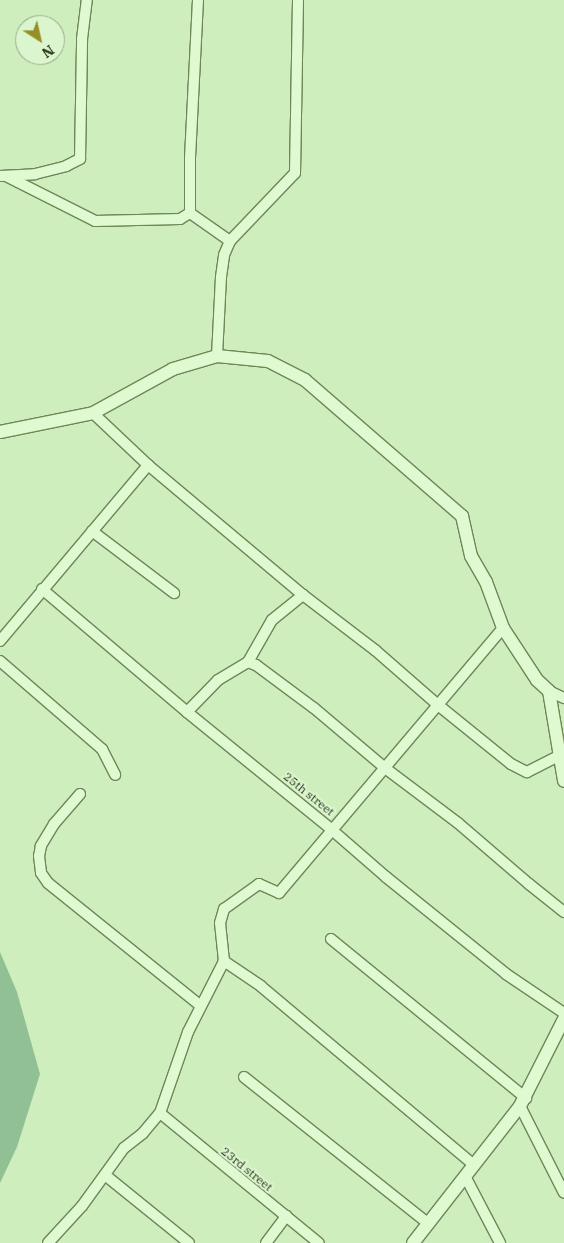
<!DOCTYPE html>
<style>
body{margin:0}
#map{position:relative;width:564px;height:1243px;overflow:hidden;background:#cfeebe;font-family:"IBM Plex Serif",serif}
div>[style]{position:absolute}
.cemetery>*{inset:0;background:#92c095}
.roads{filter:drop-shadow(1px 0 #6f8657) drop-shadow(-1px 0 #6f8657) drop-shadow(0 1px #6f8657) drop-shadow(0 -1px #6f8657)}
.minor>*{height:10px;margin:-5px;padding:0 5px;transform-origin:5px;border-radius:5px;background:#dff9d1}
.tertiary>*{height:12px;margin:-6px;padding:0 6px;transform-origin:6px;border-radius:6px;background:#dff9d1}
span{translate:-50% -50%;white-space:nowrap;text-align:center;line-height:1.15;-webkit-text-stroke:4px #dbf5ce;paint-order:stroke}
.street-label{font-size:12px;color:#2a351c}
.north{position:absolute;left:15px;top:15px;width:50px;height:50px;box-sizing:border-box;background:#dbf5ce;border:1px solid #94a887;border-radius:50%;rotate:145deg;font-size:14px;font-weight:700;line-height:20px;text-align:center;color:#2a351c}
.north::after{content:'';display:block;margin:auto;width:18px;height:22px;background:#958f27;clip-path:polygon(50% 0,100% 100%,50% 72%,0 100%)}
</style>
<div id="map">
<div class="cemetery">
<div style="clip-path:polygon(0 952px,17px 992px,40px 1074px,17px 1147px,0 1183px)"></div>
</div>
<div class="roads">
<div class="minor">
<div style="left:198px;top:0;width:158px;rotate:92.9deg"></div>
<div style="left:190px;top:158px;width:55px;rotate:90deg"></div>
<div style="left:190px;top:213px;width:49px;rotate:35deg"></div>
<div style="left:0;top:176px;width:35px;rotate:-3deg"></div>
<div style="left:35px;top:174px;width:32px;rotate:-14deg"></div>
<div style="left:66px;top:166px;width:16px;rotate:-27deg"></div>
<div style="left:80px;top:159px;width:120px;rotate:-89deg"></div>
<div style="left:82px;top:39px;width:39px;rotate:-83deg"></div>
<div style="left:6px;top:176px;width:100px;rotate:26.8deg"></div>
<div style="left:95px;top:221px;width:85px;rotate:-1.3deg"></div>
<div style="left:180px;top:219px;width:12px;rotate:-31deg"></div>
<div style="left:217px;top:356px;width:79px;rotate:-87.1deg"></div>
<div style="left:221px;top:277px;width:22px;rotate:-82deg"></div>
<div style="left:224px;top:255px;width:15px;rotate:-67deg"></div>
<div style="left:230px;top:241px;width:94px;rotate:-46.3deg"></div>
<div style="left:295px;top:173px;width:173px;rotate:-89deg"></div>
<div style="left:93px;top:413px;width:76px;rotate:43.4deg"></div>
<div style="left:148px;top:465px;width:202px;rotate:40deg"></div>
<div style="left:303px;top:595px;width:91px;rotate:37.4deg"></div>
<div style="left:375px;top:650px;width:84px;rotate:41.1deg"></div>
<div style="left:438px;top:705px;width:94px;rotate:38.9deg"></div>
<div style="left:511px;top:764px;width:18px;rotate:27deg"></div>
<div style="left:527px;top:772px;width:37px;rotate:-27deg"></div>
<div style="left:92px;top:531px;width:103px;rotate:37.1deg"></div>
<div style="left:42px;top:589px;width:190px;rotate:40.3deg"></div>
<div style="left:187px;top:712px;width:187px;rotate:39.1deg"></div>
<div style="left:332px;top:830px;width:72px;rotate:41deg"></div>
<div style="left:386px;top:877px;width:154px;rotate:38.9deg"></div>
<div style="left:506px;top:974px;width:70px;rotate:33.9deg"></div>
<div style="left:0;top:641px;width:230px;rotate:-49.9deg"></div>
<div style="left:0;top:661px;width:135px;rotate:40.8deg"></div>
<div style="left:102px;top:749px;width:29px;rotate:63deg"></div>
<div style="left:248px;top:662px;width:9px;rotate:21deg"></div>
<div style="left:256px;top:665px;width:72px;rotate:36.6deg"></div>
<div style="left:314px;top:708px;width:93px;rotate:40.2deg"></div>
<div style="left:385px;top:768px;width:91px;rotate:37deg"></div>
<div style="left:458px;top:823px;width:94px;rotate:40.7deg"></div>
<div style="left:529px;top:884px;width:45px;rotate:38.7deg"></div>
<div style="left:549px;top:691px;width:17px;rotate:25deg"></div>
<div style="left:187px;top:712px;width:45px;rotate:-45.9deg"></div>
<div style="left:218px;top:680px;width:35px;rotate:-31deg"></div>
<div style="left:248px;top:662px;width:48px;rotate:-60.3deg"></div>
<div style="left:272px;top:620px;width:40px;rotate:-39deg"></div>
<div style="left:80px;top:794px;width:40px;rotate:131deg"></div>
<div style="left:54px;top:824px;width:26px;rotate:121deg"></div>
<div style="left:41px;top:846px;width:10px;rotate:101deg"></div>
<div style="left:39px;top:856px;width:17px;rotate:83deg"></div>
<div style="left:41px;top:873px;width:12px;rotate:55deg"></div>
<div style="left:48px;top:883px;width:196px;rotate:38.8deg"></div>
<div style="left:331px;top:939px;width:252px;rotate:39.2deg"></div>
<div style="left:244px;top:1077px;width:236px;rotate:38.5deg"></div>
<div style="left:520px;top:1106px;width:97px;rotate:63.2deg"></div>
<div style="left:160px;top:1113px;width:205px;rotate:39.3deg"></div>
<div style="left:474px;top:1165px;width:278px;rotate:-140deg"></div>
<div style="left:261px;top:986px;width:45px;rotate:-146deg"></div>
<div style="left:224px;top:961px;width:38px;rotate:-96deg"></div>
<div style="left:220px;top:923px;width:15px;rotate:-74deg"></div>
<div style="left:224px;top:909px;width:43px;rotate:-35.5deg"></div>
<div style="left:259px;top:884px;width:22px;rotate:24deg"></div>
<div style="left:279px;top:893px;width:347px;rotate:-49.8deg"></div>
<div style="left:105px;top:1175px;width:108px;rotate:39deg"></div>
<div style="left:465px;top:1176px;width:76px;rotate:62.4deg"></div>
<div style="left:48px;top:1243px;width:50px;rotate:-47.4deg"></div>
<div style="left:82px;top:1206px;width:72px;rotate:-54.1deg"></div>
<div style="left:124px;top:1148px;width:24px;rotate:-38deg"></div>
<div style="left:143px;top:1133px;width:26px;rotate:-50deg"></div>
<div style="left:160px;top:1113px;width:86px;rotate:-70.9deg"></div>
<div style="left:188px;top:1032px;width:80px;rotate:-63.1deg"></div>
<div style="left:266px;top:1243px;width:34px;rotate:-53deg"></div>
</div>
<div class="tertiary">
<div style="left:0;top:432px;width:95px;rotate:-11.5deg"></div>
<div style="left:93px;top:413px;width:91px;rotate:-28.8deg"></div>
<div style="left:173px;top:369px;width:46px;rotate:-16.5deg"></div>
<div style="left:217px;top:356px;width:51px;rotate:5.6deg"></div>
<div style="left:268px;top:361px;width:42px;rotate:27.2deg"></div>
<div style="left:305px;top:380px;width:208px;rotate:40.9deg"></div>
<div style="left:462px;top:516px;width:41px;rotate:77.3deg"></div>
<div style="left:471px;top:556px;width:30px;rotate:60deg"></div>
<div style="left:486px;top:582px;width:49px;rotate:69.7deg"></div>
<div style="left:503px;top:628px;width:62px;rotate:56.8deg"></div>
<div style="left:537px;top:680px;width:16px;rotate:43deg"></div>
<div style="left:549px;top:691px;width:91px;rotate:80.5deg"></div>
<div style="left:413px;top:1243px;width:174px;rotate:-52deg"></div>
<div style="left:520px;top:1106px;width:97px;rotate:-63.2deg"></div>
</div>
</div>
<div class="street-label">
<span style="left:309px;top:794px;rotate:39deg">25th street</span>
<span style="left:247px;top:1169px;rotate:39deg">23rd street</span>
</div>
<div class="north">N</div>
</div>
